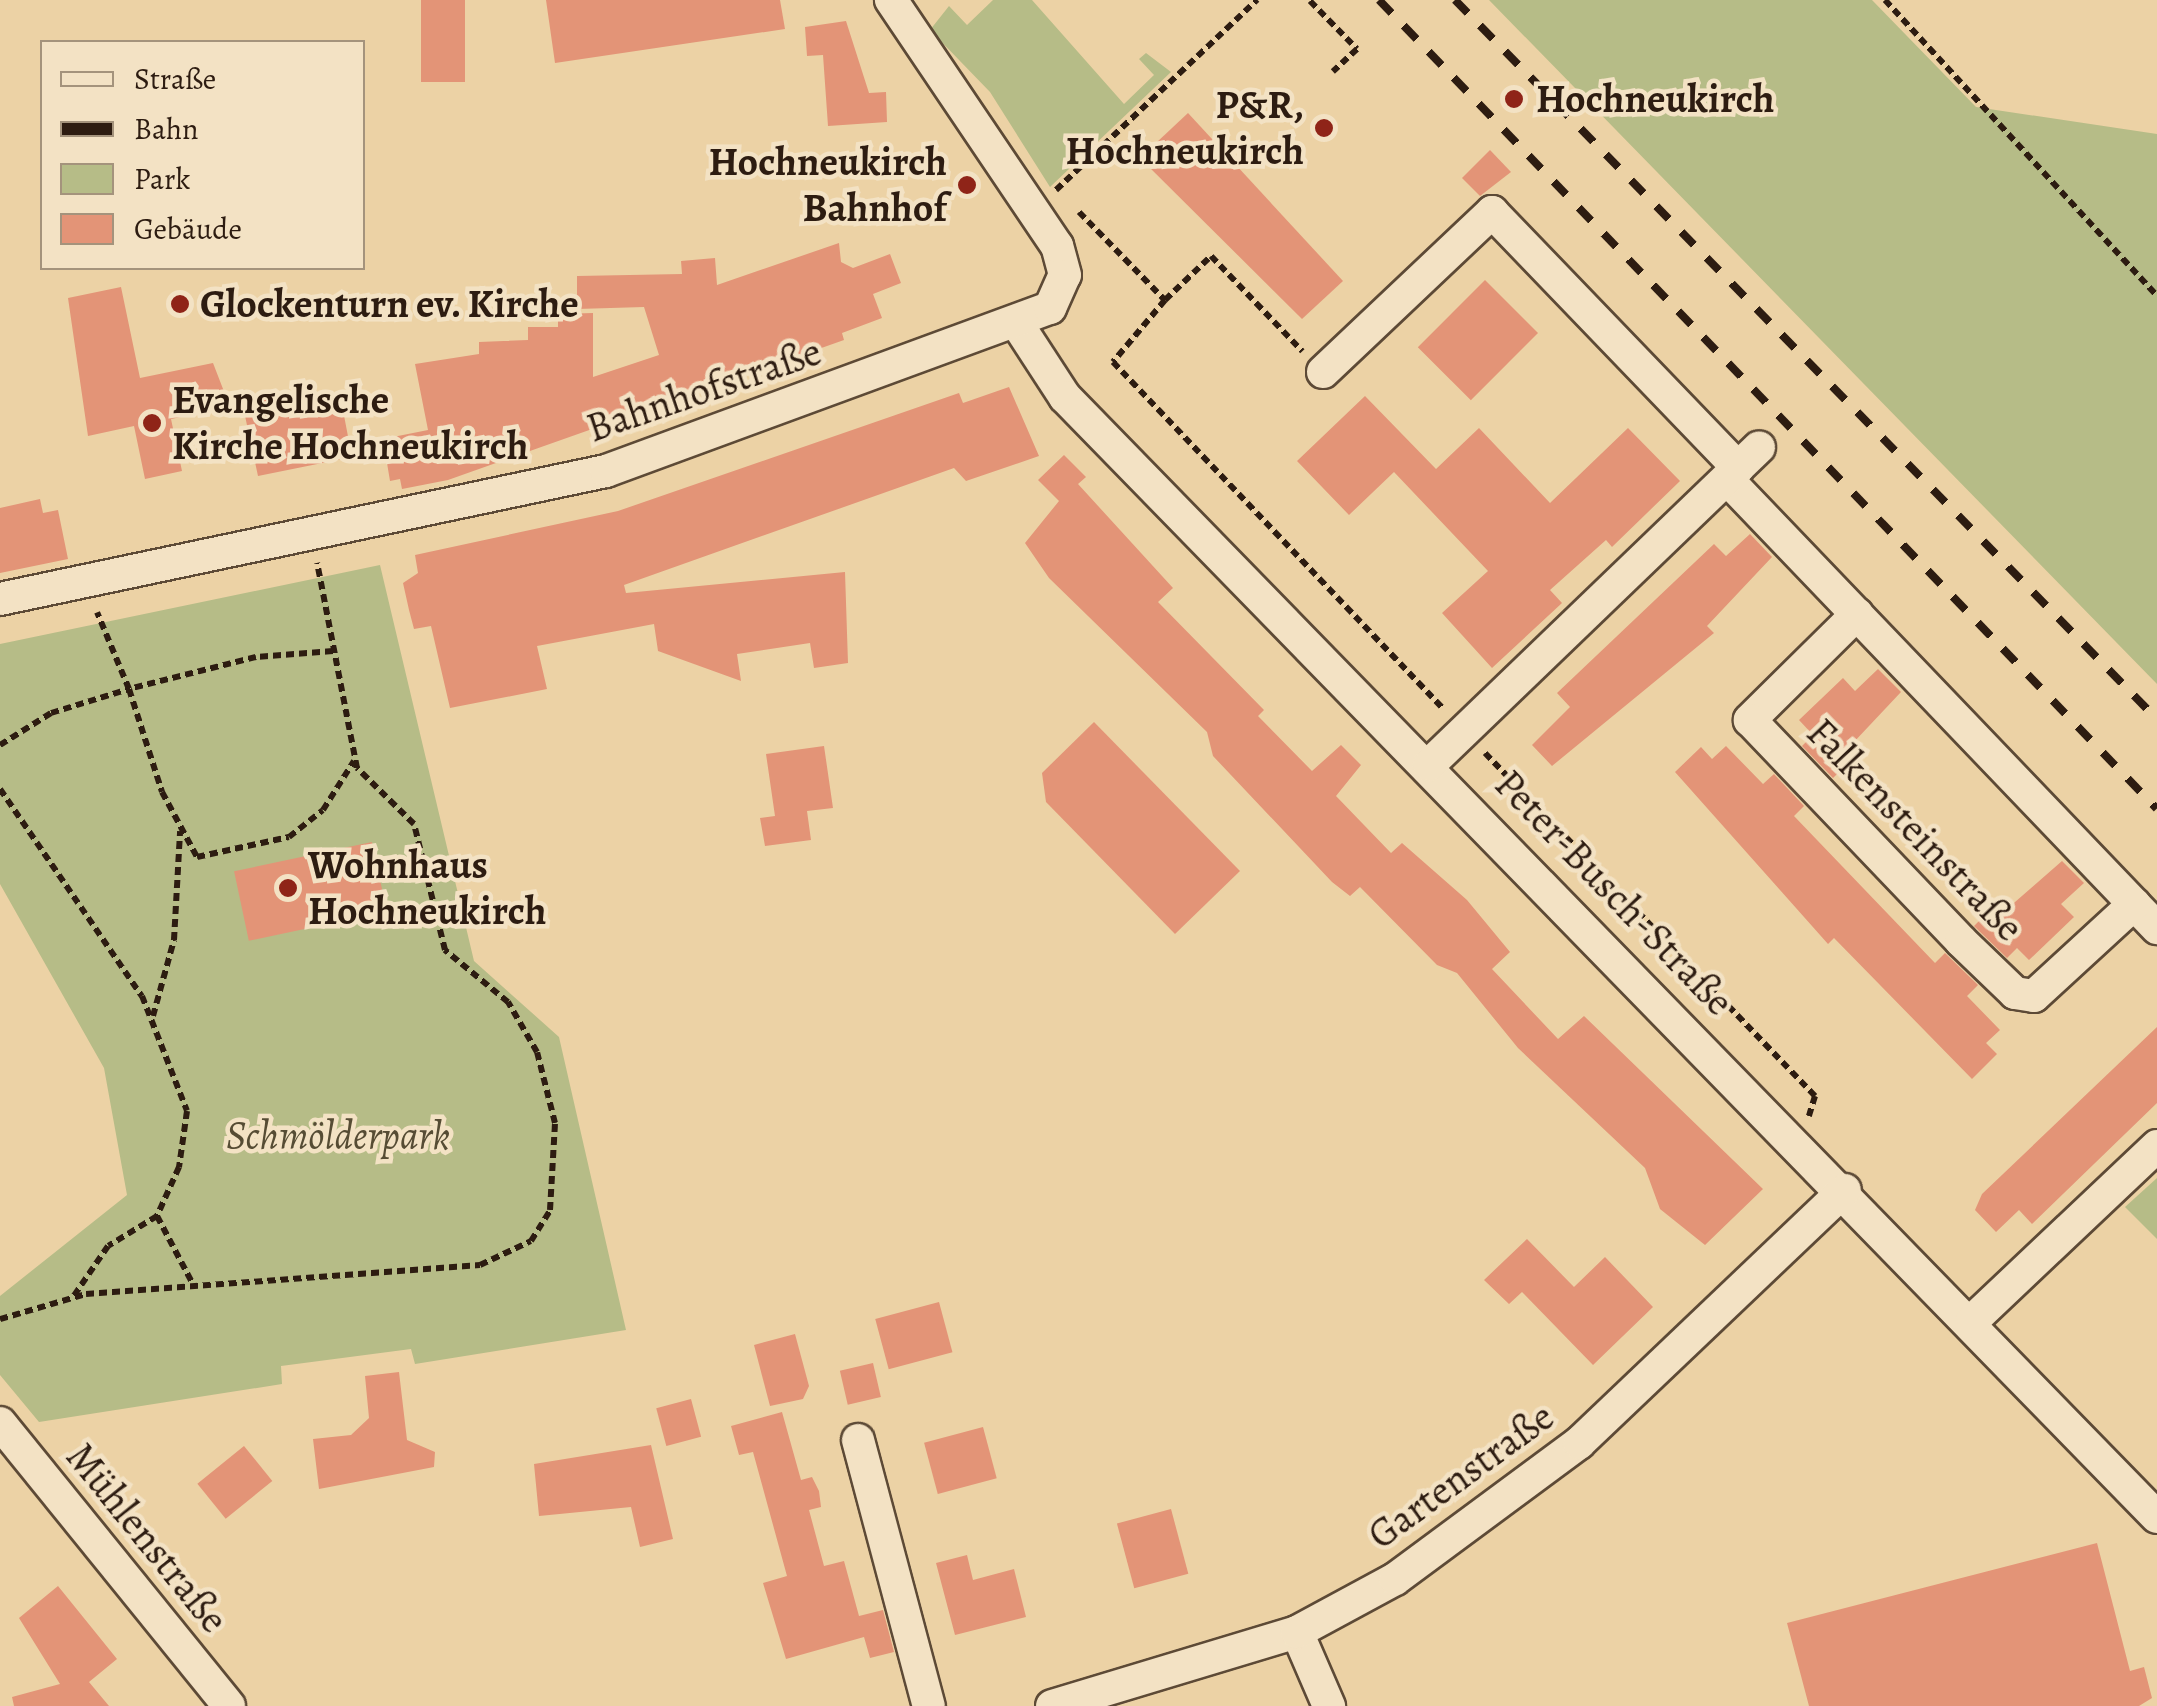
<!DOCTYPE html>
<meta charset="utf-8">
<style>
body{margin:0}
#map{position:relative;width:2157px;height:1706px;overflow:hidden;background:#ecd2a5;font-family:Alegreya,serif}
div>[style]{position:absolute}
.green>*{inset:0;background:#b6bc87}
.building>*{inset:0;background:#e39477;transform-origin:0 0}
.path>*{height:6px;margin-top:-3px;transform-origin:0;background:repeating-linear-gradient(90deg,#2d1c11 0 8px,transparent 0 13px)}
.roads{filter:drop-shadow(2px 0 #5d4a36) drop-shadow(-2px 0 #5d4a36) drop-shadow(0 2px #5d4a36) drop-shadow(0 -2px #5d4a36)}
.street>*{height:32px;margin:-16px;padding:0 16px;transform-origin:16px;border-radius:16px;background:#f3e2c4}
.rail>*{height:8px;margin-top:-4px;transform-origin:0;background:repeating-linear-gradient(90deg,#2d1c11 0 18px,transparent 0 36px)}
.dots>*{width:28px;height:28px;translate:-50% -50%;box-sizing:border-box;border:5px solid #f3e2c4;border-radius:50%}
span{translate:-50% -50%;white-space:nowrap;text-align:center;line-height:1.15;-webkit-text-stroke:9px #f3e2c4;paint-order:stroke}
.poi-label{font-size:40px;color:#2d1c11;font-weight:700}
.left{translate:0 -50%;text-align:left}
.right{translate:-100% -50%;text-align:right}
.street-label{font-size:40px;color:#2d1c11}
.park-label{font-size:40px;color:#564c34;font-style:italic}
.legend{position:absolute;left:40px;top:40px;width:325px;height:230px;box-sizing:border-box;background:#f3e2c4;border:2px solid #a4937c;margin:0;padding:12px 18px;list-style:none;font-size:30px;color:#2d1c11}
.legend li{display:flex;align-items:center;gap:20px;height:50px}
.legend b{width:50px;border:2px solid #a4937c}
</style>
<div id="map">
<div class="green">
<div style="clip-path:polygon(993px 0,1032px 0,1124px 104px,1154px 75px,1139px 59px,1146px 53px,1171px 72px,1050px 187px,990px 92px,930px 30px,949px 6px,967px 25px)"></div>
<div style="clip-path:polygon(1489px 0,1872px 0,1976px 107px,2157px 134px,2157px 684px)"></div>
<div style="clip-path:polygon(380px 565px,474px 961px,559px 1037px,626px 1330px,415px 1364px,411px 1349px,281px 1366px,282px 1384px,39px 1422px,0 1375px,0 1296px,127px 1195px,104px 1068px,0 884px,0 644px)"></div>
<div style="clip-path:polygon(2157px 1178px,2157px 1239px,2125px 1207px)"></div>
</div>
<div class="building">
<div style="left:421px;top:0;width:44px;height:82px"></div>
<div style="clip-path:polygon(546px 0,780px 0,785px 29px,555px 63px)"></div>
<div style="clip-path:polygon(846px 21px,869px 93px,886px 92px,887px 122px,828px 126px,823px 55px,807px 56px,805px 27px)"></div>
<div style="clip-path:polygon(1188px 113px,1343px 281px,1302px 319px,1140px 158px)"></div>
<div style="clip-path:polygon(1490px 150px,1511px 172px,1480px 196px,1462px 178px)"></div>
<div style="clip-path:polygon(839px 243px,841px 262px,853px 268px,890px 254px,901px 283px,873px 294px,882px 318px,842px 333px,844px 340px,448px 480px,402px 489px,400px 479px,390px 481px,383px 439px,428px 430px,415px 364px,479px 354px,479px 342px,528px 340px,528px 327px,558px 327px,558px 314px,593px 313px,593px 377px,659px 355px,644px 307px,577px 309px,577px 276px,682px 274px,681px 261px,715px 258px,717px 285px)"></div>
<div style="left:1485px;top:280px;width:75px;height:95px;rotate:45deg"></div>
<div style="clip-path:polygon(121px 287px,140px 378px,213px 363px,230px 407px,171px 419px,182px 471px,145px 479px,134px 426px,88px 436px,68px 298px)"></div>
<div style="clip-path:polygon(1009px 387px,1039px 456px,966px 481px,954px 468px,624px 585px,626px 593px,845px 572px,848px 663px,814px 668px,810px 643px,737px 654px,741px 681px,658px 651px,654px 624px,537px 646px,547px 689px,450px 708px,431px 626px,414px 629px,409px 610px,403px 583px,418px 573px,415px 555px,618px 511px,959px 393px,963px 403px)"></div>
<div style="clip-path:polygon(1365px 396px,1436px 469px,1479px 428px,1550px 503px,1628px 428px,1680px 481px,1612px 547px,1606px 540px,1550px 590px,1562px 603px,1492px 668px,1442px 613px,1488px 571px,1394px 472px,1349px 515px,1297px 461px)"></div>
<div style="clip-path:polygon(269px 397px,288px 400px,290px 410px,341px 400px,352px 457px,258px 476px,242px 402px)"></div>
<div style="clip-path:polygon(1064px 455px,1086px 477px,1078px 484px,1173px 588px,1158px 602px,1264px 710px,1258px 716px,1312px 771px,1341px 745px,1361px 765px,1336px 796px,1391px 853px,1402px 843px,1467px 900px,1510px 952px,1492px 969px,1558px 1039px,1584px 1016px,1763px 1189px,1705px 1245px,1660px 1209px,1645px 1168px,1518px 1048px,1457px 973px,1437px 965px,1360px 887px,1350px 896px,1332px 882px,1213px 756px,1207px 732px,1049px 578px,1025px 543px,1059px 501px,1038px 480px)"></div>
<div style="clip-path:polygon(40px 499px,43px 513px,58px 510px,68px 559px,0 573px,0 508px)"></div>
<div style="clip-path:polygon(1750px 534px,1772px 557px,1707px 626px,1714px 633px,1552px 766px,1532px 745px,1570px 707px,1557px 693px,1714px 544px,1726px 556px)"></div>
<div style="clip-path:polygon(1878px 669px,1901px 692px,1837px 760px,1844px 767px,1833px 778px,1802px 746px,1813px 735px,1799px 720px,1843px 678px,1855px 691px)"></div>
<div style="clip-path:polygon(1094px 722px,1240px 871px,1175px 934px,1046px 802px,1042px 773px)"></div>
<div style="clip-path:polygon(824px 746px,833px 808px,807px 811px,811px 840px,765px 846px,760px 818px,775px 816px,766px 754px)"></div>
<div style="clip-path:polygon(1726px 746px,1763px 784px,1774px 774px,1804px 806px,1794px 816px,1935px 963px,1945px 953px,1978px 985px,1967px 996px,2000px 1030px,1986px 1043px,1997px 1054px,1972px 1079px,1834px 938px,1828px 944px,1675px 772px,1701px 747px,1712px 759px)"></div>
<div style="left:372px;top:842px;width:71px;height:141px;rotate:78deg"></div>
<div style="clip-path:polygon(2062px 861px,2084px 883px,2061px 904px,2074px 917px,2029px 960px,2017px 948px,2007px 958px,1974px 926px,1985px 915px,1992px 922px)"></div>
<div style="clip-path:polygon(2157px 1027px,2157px 1103px,2032px 1224px,2019px 1210px,1996px 1232px,1975px 1210px,1982px 1194px)"></div>
<div style="clip-path:polygon(1527px 1239px,1574px 1287px,1605px 1257px,1653px 1307px,1593px 1365px,1522px 1292px,1509px 1304px,1484px 1280px)"></div>
<div style="left:939px;top:1302px;width:52px;height:66px;rotate:75deg"></div>
<div style="clip-path:polygon(795px 1334px,809px 1386px,803px 1399px,770px 1406px,754px 1345px)"></div>
<div style="left:873px;top:1363px;width:35px;height:34px;rotate:77deg"></div>
<div style="clip-path:polygon(399px 1372px,407px 1440px,435px 1452px,434px 1467px,319px 1489px,313px 1439px,351px 1435px,369px 1418px,365px 1376px)"></div>
<div style="left:691px;top:1399px;width:39px;height:36px;rotate:75deg"></div>
<div style="clip-path:polygon(782px 1412px,801px 1480px,812px 1477px,819px 1491px,821px 1507px,809px 1510px,824px 1566px,844px 1561px,859px 1616px,883px 1610px,894px 1652px,870px 1658px,864px 1637px,786px 1659px,763px 1583px,787px 1576px,753px 1452px,739px 1455px,731px 1426px)"></div>
<div style="left:983px;top:1427px;width:53px;height:61px;rotate:75deg"></div>
<div style="clip-path:polygon(651px 1445px,673px 1539px,640px 1547px,631px 1507px,539px 1516px,534px 1464px)"></div>
<div style="left:244px;top:1446px;width:45px;height:60px;rotate:51deg"></div>
<div style="left:1171px;top:1509px;width:67px;height:56px;rotate:75deg"></div>
<div style="clip-path:polygon(2097px 1543px,2130px 1671px,2144px 1667px,2152px 1698px,2139px 1706px,1809px 1706px,1787px 1623px)"></div>
<div style="clip-path:polygon(967px 1555px,973px 1580px,1014px 1569px,1026px 1617px,955px 1635px,936px 1563px)"></div>
<div style="clip-path:polygon(58px 1586px,117px 1659px,89px 1682px,109px 1706px,14px 1706px,12px 1697px,60px 1684px,19px 1618px)"></div>
</div>
<div class="path">
<div style="left:1885px;top:0;width:402px;rotate:47.4deg"></div>
<div style="left:1310px;top:1px;width:67px;rotate:45.6deg"></div>
<div style="left:1357px;top:49px;width:33px;rotate:137deg"></div>
<div style="left:1056px;top:190px;width:277px;rotate:-43.4deg"></div>
<div style="left:1079px;top:212px;width:123px;rotate:45.7deg"></div>
<div style="left:1165px;top:300px;width:64px;rotate:-43.7deg"></div>
<div style="left:1211px;top:256px;width:132px;rotate:46.2deg"></div>
<div style="left:1165px;top:300px;width:81px;rotate:130deg"></div>
<div style="left:1113px;top:362px;width:477px;rotate:46.4deg"></div>
<div style="left:333px;top:651px;width:77px;rotate:175.5deg"></div>
<div style="left:256px;top:657px;width:131px;rotate:165.9deg"></div>
<div style="left:129px;top:689px;width:108px;rotate:72.2deg"></div>
<div style="left:162px;top:792px;width:74px;rotate:61.7deg"></div>
<div style="left:197px;top:857px;width:94px;rotate:-12.3deg"></div>
<div style="left:289px;top:837px;width:43px;rotate:-38.5deg"></div>
<div style="left:323px;top:810px;width:58px;rotate:-57.7deg"></div>
<div style="left:0;top:745px;width:60px;rotate:-32.1deg"></div>
<div style="left:51px;top:713px;width:82px;rotate:-17.1deg"></div>
<div style="left:129px;top:689px;width:83px;rotate:-112.6deg"></div>
<div style="left:1485px;top:753px;width:476px;rotate:46.1deg"></div>
<div style="left:1815px;top:1096px;width:21px;rotate:107deg"></div>
<div style="left:0;top:789px;width:251px;rotate:55.6deg"></div>
<div style="left:142px;top:996px;width:123px;rotate:68.6deg"></div>
<div style="left:187px;top:1111px;width:57px;rotate:98.1deg"></div>
<div style="left:179px;top:1167px;width:54px;rotate:114.2deg"></div>
<div style="left:157px;top:1216px;width:57px;rotate:148.5deg"></div>
<div style="left:108px;top:1246px;width:62px;rotate:124.5deg"></div>
<div style="left:153px;top:1016px;width:79px;rotate:-74.6deg"></div>
<div style="left:174px;top:940px;width:109px;rotate:-86.8deg"></div>
<div style="left:157px;top:1216px;width:81px;rotate:62.2deg"></div>
<div style="left:0;top:1319px;width:90px;rotate:-16.2deg"></div>
<div style="left:86px;top:1294px;width:395px;rotate:-4.2deg"></div>
<div style="left:480px;top:1265px;width:56px;rotate:-25.2deg"></div>
<div style="left:531px;top:1241px;width:36px;rotate:-58deg"></div>
<div style="left:550px;top:1210px;width:87px;rotate:-86.7deg"></div>
<div style="left:555px;top:1123px;width:73px;rotate:-104.2deg"></div>
<div style="left:537px;top:1052px;width:58px;rotate:-120.1deg"></div>
<div style="left:508px;top:1002px;width:82px;rotate:-140.5deg"></div>
<div style="left:445px;top:950px;width:130px;rotate:-103.8deg"></div>
<div style="left:414px;top:824px;width:80px;rotate:-135.5deg"></div>
<div style="left:357px;top:768px;width:209px;rotate:-101deg"></div>
</div>
<div class="roads">
<div class="street">
<div style="left:1018px;top:325px;width:86px;rotate:56.9deg"></div>
<div style="left:1065px;top:397px;width:1564px;rotate:45.73deg"></div>
<div style="left:1323px;top:372px;width:233px;rotate:-43.4deg"></div>
<div style="left:1492px;top:212px;width:355px;rotate:46.1deg"></div>
<div style="left:1727px;top:479px;width:622px;rotate:46.24deg"></div>
<div style="left:0;top:599px;width:619px;rotate:-11.93deg"></div>
<div style="left:606px;top:471px;width:473px;rotate:-20.2deg"></div>
<div style="left:1050px;top:308px;width:36px;rotate:-66deg"></div>
<div style="left:1065px;top:275px;width:30px;rotate:-105deg"></div>
<div style="left:1057px;top:246px;width:297px;rotate:-124deg"></div>
<div style="left:1857px;top:614px;width:151px;rotate:135.3deg"></div>
<div style="left:1750px;top:720px;width:306px;rotate:46.3deg"></div>
<div style="left:1961px;top:941px;width:75px;rotate:43.9deg"></div>
<div style="left:2015px;top:993px;width:19px;rotate:9deg"></div>
<div style="left:2034px;top:996px;width:136px;rotate:-42.6deg"></div>
<div style="left:1429px;top:765px;width:458px;rotate:-43.9deg"></div>
<div style="left:1971px;top:1322px;width:256px;rotate:-43.4deg"></div>
<div style="left:0;top:1423px;width:364px;rotate:51deg"></div>
<div style="left:858px;top:1440px;width:275px;rotate:75.1deg"></div>
<div style="left:1297px;top:1632px;width:81px;rotate:66.6deg"></div>
<div style="left:1052px;top:1706px;width:256px;rotate:-16.8deg"></div>
<div style="left:1297px;top:1632px;width:111px;rotate:-28.4deg"></div>
<div style="left:1395px;top:1579px;width:229px;rotate:-36.5deg"></div>
<div style="left:1579px;top:1443px;width:367px;rotate:-43.6deg"></div>
</div>
</div>
<div class="rail">
<div style="left:1379px;top:0;width:1122px;rotate:46.12deg"></div>
<div style="left:1455px;top:0;width:1005px;rotate:45.69deg"></div>
</div>
<div class="dots">
<div style="left:1514px;top:99px;background:#8f2418"></div>
<div style="left:1324px;top:128px;background:#8f2418"></div>
<div style="left:967px;top:185px;background:#8f2418"></div>
<div style="left:180px;top:304px;background:#8f2418"></div>
<div style="left:152px;top:423px;background:#8f2418"></div>
<div style="left:288px;top:888px;background:#8f2418"></div>
</div>
<div class="poi-label">
<span class="left" style="left:1536px;top:99px">Hochneukirch</span>
<span class="right" style="left:1304px;top:128px">P&amp;R,<br>Hochneukirch</span>
<span class="right" style="left:947px;top:185px">Hochneukirch<br>Bahnhof</span>
<span class="left" style="left:200px;top:304px">Glockenturn ev. Kirche</span>
<span class="left" style="left:172px;top:423px">Evangelische<br>Kirche Hochneukirch</span>
<span class="left" style="left:308px;top:888px">Wohnhaus<br>Hochneukirch</span>
</div>
<div class="street-label">
<span style="left:704px;top:390px;rotate:-19deg">Bahnhofstraße</span>
<span style="left:1915px;top:830px;rotate:46deg">Falkensteinstraße</span>
<span style="left:1614px;top:893px;rotate:46deg">Peter-Busch-Straße</span>
<span style="left:1461px;top:1476px;rotate:-36deg">Gartenstraße</span>
<span style="left:147px;top:1538px;rotate:51deg">Mühlenstraße</span>
</div>
<div class="park-label">
<span style="left:338px;top:1136px">Schmölderpark</span>
</div>
<ul class="legend">
<li><b style="height:12px;background:#f3e2c4"></b>Straße</li>
<li><b style="height:12px;background:#2d1c11"></b>Bahn</li>
<li><b style="height:28px;background:#b6bc87"></b>Park</li>
<li><b style="height:28px;background:#e39477"></b>Gebäude</li>
</ul>
</div>
